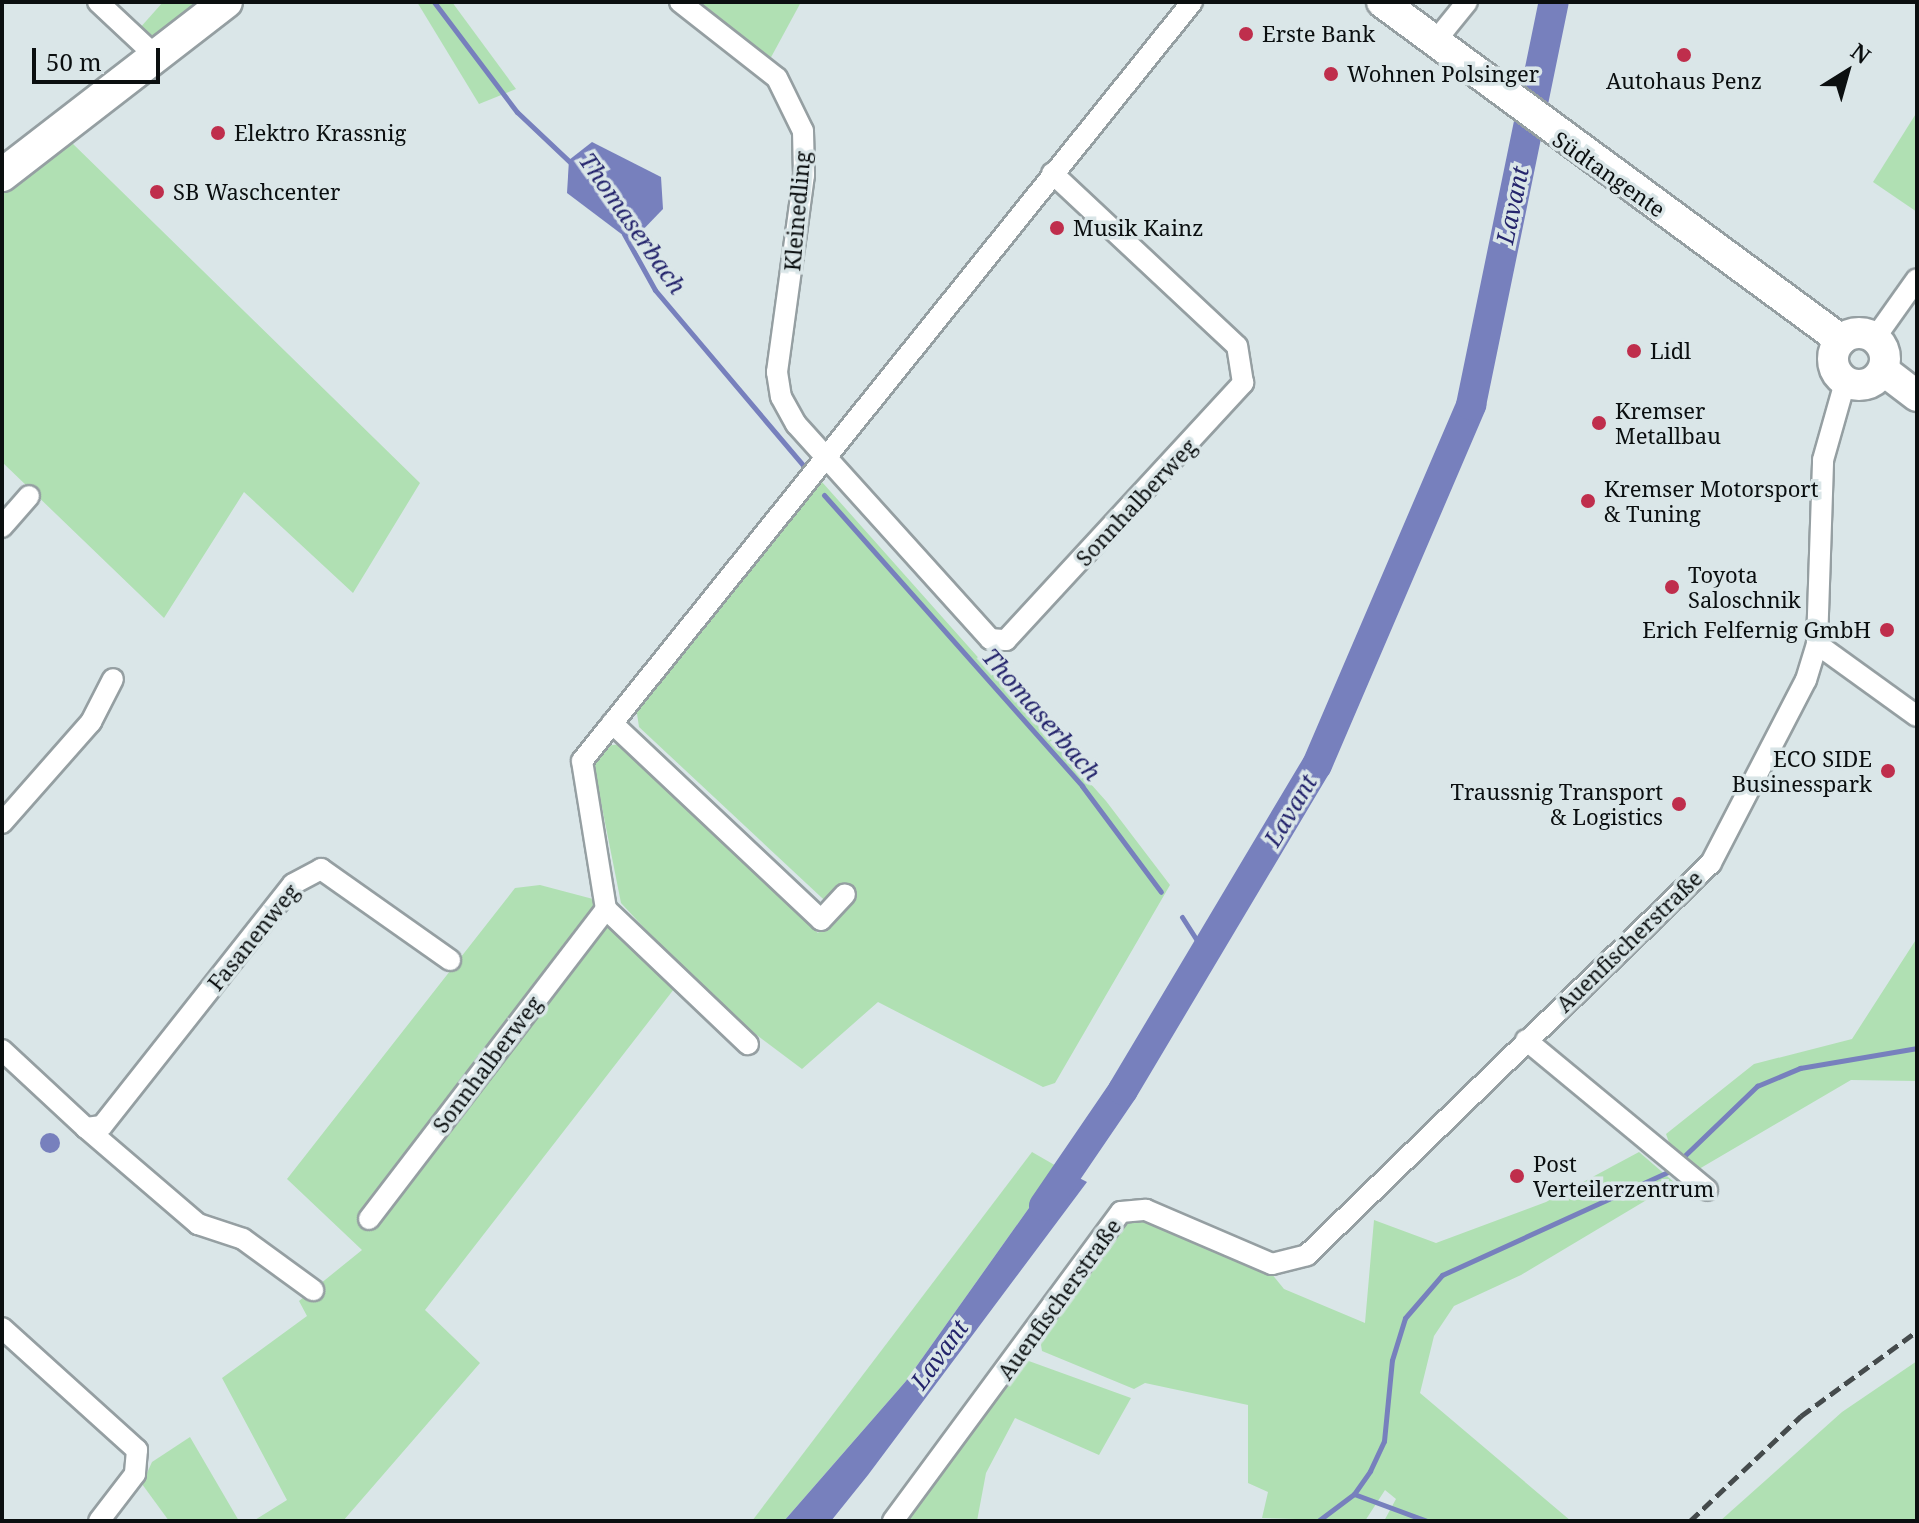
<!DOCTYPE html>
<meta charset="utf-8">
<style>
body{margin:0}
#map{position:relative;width:1919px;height:1523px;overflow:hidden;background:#dae6e8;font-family:"Noto Serif",serif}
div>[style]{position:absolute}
.green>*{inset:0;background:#b0e0b3}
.water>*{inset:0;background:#7780bd}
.round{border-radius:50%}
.stream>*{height:5px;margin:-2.5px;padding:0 2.5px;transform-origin:2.5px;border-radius:2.5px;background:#7780bd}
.river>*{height:30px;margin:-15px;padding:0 15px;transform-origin:15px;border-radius:15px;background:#7780bd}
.roads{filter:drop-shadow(2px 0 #959fa2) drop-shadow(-2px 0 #959fa2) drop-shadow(0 2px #959fa2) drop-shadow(0 -2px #959fa2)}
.minor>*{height:20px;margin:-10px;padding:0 10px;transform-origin:10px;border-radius:10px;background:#fff}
.secondary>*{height:30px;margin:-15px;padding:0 15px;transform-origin:15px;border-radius:15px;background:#fff}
.secondary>.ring{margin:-15px;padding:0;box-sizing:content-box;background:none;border:30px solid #fff;border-radius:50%}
.primary>*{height:32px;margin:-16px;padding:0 16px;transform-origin:16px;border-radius:16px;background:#fff}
.rail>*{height:5px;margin-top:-2.5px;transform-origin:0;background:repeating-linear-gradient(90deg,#454b4c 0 12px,transparent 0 18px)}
.dots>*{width:22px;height:22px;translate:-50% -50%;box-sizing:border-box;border:4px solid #dae6e8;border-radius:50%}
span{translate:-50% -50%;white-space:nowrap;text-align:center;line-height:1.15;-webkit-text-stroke:7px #dae6e8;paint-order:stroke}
.poi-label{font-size:22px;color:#0b0f10}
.left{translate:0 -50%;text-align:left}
.right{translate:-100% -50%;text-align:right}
.street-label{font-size:22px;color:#0b0f10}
.water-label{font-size:24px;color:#24246c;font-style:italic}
.frame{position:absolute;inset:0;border:4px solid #0b0f10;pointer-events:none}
.north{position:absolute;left:1807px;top:32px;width:80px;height:80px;-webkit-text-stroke:6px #dae6e8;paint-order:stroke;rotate:37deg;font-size:22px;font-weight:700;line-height:32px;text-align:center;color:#0b0f10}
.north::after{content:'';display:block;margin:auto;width:28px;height:36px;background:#0b0f10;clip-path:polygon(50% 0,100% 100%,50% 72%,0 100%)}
.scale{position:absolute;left:32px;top:48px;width:128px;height:36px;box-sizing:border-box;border:4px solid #0b0f10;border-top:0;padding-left:10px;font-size:24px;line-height:28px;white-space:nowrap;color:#0b0f10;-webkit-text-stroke:6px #dae6e8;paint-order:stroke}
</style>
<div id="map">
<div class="green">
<div style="clip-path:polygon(163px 2px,205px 2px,157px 42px,139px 29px)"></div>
<div style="clip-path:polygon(417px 2px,452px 2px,516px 89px,479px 104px)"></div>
<div style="clip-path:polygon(692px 2px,801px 2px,769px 61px)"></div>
<div style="clip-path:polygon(1917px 112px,1917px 212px,1873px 182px)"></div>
<div style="clip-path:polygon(70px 141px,420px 483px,353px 593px,244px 492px,164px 618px,2px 462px,2px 189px)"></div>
<div style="clip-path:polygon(822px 482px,1106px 801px,1170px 885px,1055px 1083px,1043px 1087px,878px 1002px,802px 1069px,714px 1003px,621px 903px,593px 762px,605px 746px,621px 744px,818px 933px,836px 911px,639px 727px,636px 707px)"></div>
<div style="clip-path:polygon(540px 885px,593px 899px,616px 934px,674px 989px,425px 1310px,480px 1363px,343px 1521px,253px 1521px,287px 1500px,222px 1378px,307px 1316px,299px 1301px,362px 1250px,287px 1179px,515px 888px)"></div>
<div style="clip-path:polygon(1917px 938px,1917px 1081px,1851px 1080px,1699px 1169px,1672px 1151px,1666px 1134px,1754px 1064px,1852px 1039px)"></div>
<div style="clip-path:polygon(1032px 1152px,1058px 1167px,906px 1381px,784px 1521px,752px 1521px)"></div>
<div style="clip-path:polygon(1639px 1152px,1675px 1183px,1521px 1275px,1454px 1306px,1434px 1336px,1420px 1393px,1571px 1521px,1384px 1521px,1396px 1499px,1385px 1490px,1365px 1521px,1262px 1518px,1268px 1492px,1248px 1483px,1248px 1405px,1145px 1383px,1134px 1389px,1042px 1351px,1040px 1339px,1126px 1222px,1142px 1218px,1271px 1273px,1284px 1289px,1365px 1323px,1374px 1220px,1436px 1243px,1546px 1202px)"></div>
<div style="clip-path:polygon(1026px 1360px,1131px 1398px,1099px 1455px,1015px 1418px,986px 1473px,977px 1521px,904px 1521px)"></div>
<div style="clip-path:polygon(1917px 1361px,1917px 1521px,1720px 1521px,1842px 1412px)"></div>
<div style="clip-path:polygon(190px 1437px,239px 1521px,169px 1521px,142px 1484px,152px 1462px)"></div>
</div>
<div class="water">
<div style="clip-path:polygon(592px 142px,661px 177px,663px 209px,636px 237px,628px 239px,567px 193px,569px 160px)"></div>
<div class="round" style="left:40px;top:1133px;width:20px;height:20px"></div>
<div style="clip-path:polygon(1058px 1167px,1087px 1182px,868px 1475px,831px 1521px,784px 1521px,906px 1381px)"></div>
</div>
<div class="stream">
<div style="left:434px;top:2px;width:138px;rotate:53deg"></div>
<div style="left:517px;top:112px;width:77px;rotate:43.4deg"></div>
<div style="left:624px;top:234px;width:64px;rotate:61deg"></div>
<div style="left:655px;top:290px;width:229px;rotate:49.8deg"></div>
<div style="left:824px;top:495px;width:389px;rotate:48.4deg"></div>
<div style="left:1082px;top:786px;width:132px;rotate:53.3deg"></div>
<div style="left:1182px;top:917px;width:43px;rotate:57.4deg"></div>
<div style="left:1678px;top:1162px;width:110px;rotate:-43.9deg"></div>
<div style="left:1757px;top:1086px;width:47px;rotate:-22.7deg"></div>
<div style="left:1800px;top:1068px;width:119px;rotate:-9.7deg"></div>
<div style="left:1354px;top:1494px;width:78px;rotate:20.3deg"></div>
<div style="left:1318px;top:1521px;width:45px;rotate:-36.9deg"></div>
<div style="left:1354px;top:1494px;width:28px;rotate:-55deg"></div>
<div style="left:1370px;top:1471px;width:33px;rotate:-65deg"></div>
<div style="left:1384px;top:1441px;width:81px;rotate:-84.4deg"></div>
<div style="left:1392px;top:1360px;width:44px;rotate:-72.8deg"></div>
<div style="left:1405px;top:1318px;width:57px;rotate:-49.3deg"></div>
<div style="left:1442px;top:1275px;width:253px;rotate:-24.5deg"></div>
</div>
<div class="river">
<div style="left:1044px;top:1206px;width:140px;rotate:-55.7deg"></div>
<div style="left:1123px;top:1090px;width:378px;rotate:-59.2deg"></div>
<div style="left:1317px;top:765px;width:392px;rotate:-66.8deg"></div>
<div style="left:1471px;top:405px;width:411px;rotate:-78.4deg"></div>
</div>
<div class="roads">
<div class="minor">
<div style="left:98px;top:2px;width:83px;rotate:43.1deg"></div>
<div style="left:680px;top:2px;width:123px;rotate:38.1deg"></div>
<div style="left:777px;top:78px;width:59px;rotate:63.9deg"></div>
<div style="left:803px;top:131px;width:44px;rotate:88.7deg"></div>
<div style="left:804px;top:175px;width:199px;rotate:97.8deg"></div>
<div style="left:777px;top:372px;width:25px;rotate:81deg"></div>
<div style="left:781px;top:397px;width:31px;rotate:61deg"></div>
<div style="left:796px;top:424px;width:290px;rotate:47.9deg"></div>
<div style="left:990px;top:639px;width:16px;rotate:4deg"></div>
<div style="left:1006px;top:640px;width:350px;rotate:-47.3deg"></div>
<div style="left:1243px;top:383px;width:37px;rotate:-99deg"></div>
<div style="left:1237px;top:346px;width:253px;rotate:-136.9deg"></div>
<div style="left:1433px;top:44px;width:54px;rotate:-51deg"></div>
<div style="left:1875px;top:338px;width:72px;rotate:-54.6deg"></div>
<div style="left:2px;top:527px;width:41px;rotate:-48.9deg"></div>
<div style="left:1817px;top:644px;width:123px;rotate:35.8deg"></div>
<div style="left:612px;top:723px;width:287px;rotate:43.3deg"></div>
<div style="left:821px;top:920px;width:35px;rotate:-47deg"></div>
<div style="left:2px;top:823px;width:135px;rotate:-48.6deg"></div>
<div style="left:91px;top:722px;width:48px;rotate:-62.9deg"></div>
<div style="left:606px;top:909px;width:196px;rotate:43.6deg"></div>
<div style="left:1526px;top:1040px;width:235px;rotate:39.6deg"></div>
<div style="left:2px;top:1050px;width:115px;rotate:42.9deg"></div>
<div style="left:86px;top:1128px;width:16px;rotate:-7deg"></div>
<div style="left:102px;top:1126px;width:308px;rotate:-51.7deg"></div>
<div style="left:293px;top:884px;width:32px;rotate:-28deg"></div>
<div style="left:321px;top:869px;width:158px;rotate:35.2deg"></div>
<div style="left:86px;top:1128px;width:148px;rotate:40.6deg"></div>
<div style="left:198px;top:1224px;width:47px;rotate:18.4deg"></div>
<div style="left:243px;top:1239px;width:87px;rotate:36.1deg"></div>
<div style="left:369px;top:1219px;width:390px;rotate:-52.6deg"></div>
<div style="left:606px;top:909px;width:150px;rotate:-99.2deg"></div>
<div style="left:582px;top:761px;width:974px;rotate:-51.21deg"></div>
<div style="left:2px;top:1328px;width:182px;rotate:42.1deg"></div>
<div style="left:137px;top:1450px;width:24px;rotate:95deg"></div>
<div style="left:135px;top:1474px;width:59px;rotate:127.5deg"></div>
<div style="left:893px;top:1521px;width:384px;rotate:-53.6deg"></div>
<div style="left:1121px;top:1212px;width:25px;rotate:-5deg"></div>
<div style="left:1146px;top:1210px;width:137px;rotate:23.2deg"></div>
<div style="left:1272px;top:1264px;width:36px;rotate:-14deg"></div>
<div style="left:1307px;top:1255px;width:563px;rotate:-44.14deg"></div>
<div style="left:1711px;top:863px;width:206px;rotate:-62.6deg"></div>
<div style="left:1806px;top:680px;width:38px;rotate:-73deg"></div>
<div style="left:1817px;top:644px;width:184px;rotate:-88.1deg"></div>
<div style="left:1823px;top:460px;width:81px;rotate:-74.2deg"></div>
</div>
<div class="secondary">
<div style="left:1382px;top:2px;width:570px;rotate:36.37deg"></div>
<div class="ring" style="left:1833px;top:333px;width:22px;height:22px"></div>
<div style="left:1883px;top:370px;width:43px;rotate:37.4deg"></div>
</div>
<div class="primary">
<div style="left:2px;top:175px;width:283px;rotate:-37.7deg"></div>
</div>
</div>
<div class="rail">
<div style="left:1690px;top:1521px;width:153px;rotate:-43.4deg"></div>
<div style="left:1801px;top:1416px;width:144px;rotate:-36.2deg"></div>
</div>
<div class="dots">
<div style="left:1246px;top:34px;background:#bf2e4c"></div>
<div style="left:1684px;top:55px;background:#bf2e4c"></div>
<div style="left:1331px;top:74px;background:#bf2e4c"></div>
<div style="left:218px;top:133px;background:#bf2e4c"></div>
<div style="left:157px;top:192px;background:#bf2e4c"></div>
<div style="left:1057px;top:228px;background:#bf2e4c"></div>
<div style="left:1634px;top:351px;background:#bf2e4c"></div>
<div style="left:1599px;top:423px;background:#bf2e4c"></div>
<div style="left:1588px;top:501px;background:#bf2e4c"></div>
<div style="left:1672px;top:587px;background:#bf2e4c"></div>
<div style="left:1887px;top:630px;background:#bf2e4c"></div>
<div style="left:1888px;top:771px;background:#bf2e4c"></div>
<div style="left:1679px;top:804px;background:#bf2e4c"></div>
<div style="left:1517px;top:1176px;background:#bf2e4c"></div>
</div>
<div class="poi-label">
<span class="left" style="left:1262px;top:34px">Erste Bank</span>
<span class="left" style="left:1347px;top:74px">Wohnen Polsinger</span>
<span style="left:1684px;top:81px">Autohaus Penz</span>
<span class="left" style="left:234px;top:133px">Elektro Krassnig</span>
<span class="left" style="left:173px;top:192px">SB Waschcenter</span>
<span class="left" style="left:1073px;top:228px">Musik Kainz</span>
<span class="left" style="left:1650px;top:351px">Lidl</span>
<span class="left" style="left:1615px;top:423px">Kremser<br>Metallbau</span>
<span class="left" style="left:1604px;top:501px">Kremser Motorsport<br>&amp; Tuning</span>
<span class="left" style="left:1688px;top:587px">Toyota<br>Saloschnik</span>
<span class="right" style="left:1871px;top:630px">Erich Felfernig GmbH</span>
<span class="right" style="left:1872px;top:771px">ECO SIDE<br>Businesspark</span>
<span class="right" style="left:1663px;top:804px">Traussnig Transport<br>&amp; Logistics</span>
<span class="left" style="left:1533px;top:1176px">Post<br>Verteilerzentrum</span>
</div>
<div class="street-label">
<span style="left:1609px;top:174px;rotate:35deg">Südtangente</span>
<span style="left:797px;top:211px;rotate:-85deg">Kleinedling</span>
<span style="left:1136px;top:502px;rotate:-47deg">Sonnhalberweg</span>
<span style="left:253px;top:937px;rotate:-51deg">Fasanenweg</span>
<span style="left:1629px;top:941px;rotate:-44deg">Auenfischerstraße</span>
<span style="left:487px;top:1064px;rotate:-53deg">Sonnhalberweg</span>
<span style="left:1059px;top:1299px;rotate:-54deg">Auenfischerstraße</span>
</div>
<div class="water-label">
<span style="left:1512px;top:205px;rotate:-78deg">Lavant</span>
<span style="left:633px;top:223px;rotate:55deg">Thomaserbach</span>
<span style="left:1042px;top:714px;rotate:49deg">Thomaserbach</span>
<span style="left:1290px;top:810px;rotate:-59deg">Lavant</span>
<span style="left:939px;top:1354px;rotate:-54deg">Lavant</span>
</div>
<div class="frame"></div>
<div class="north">N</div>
<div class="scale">50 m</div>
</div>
